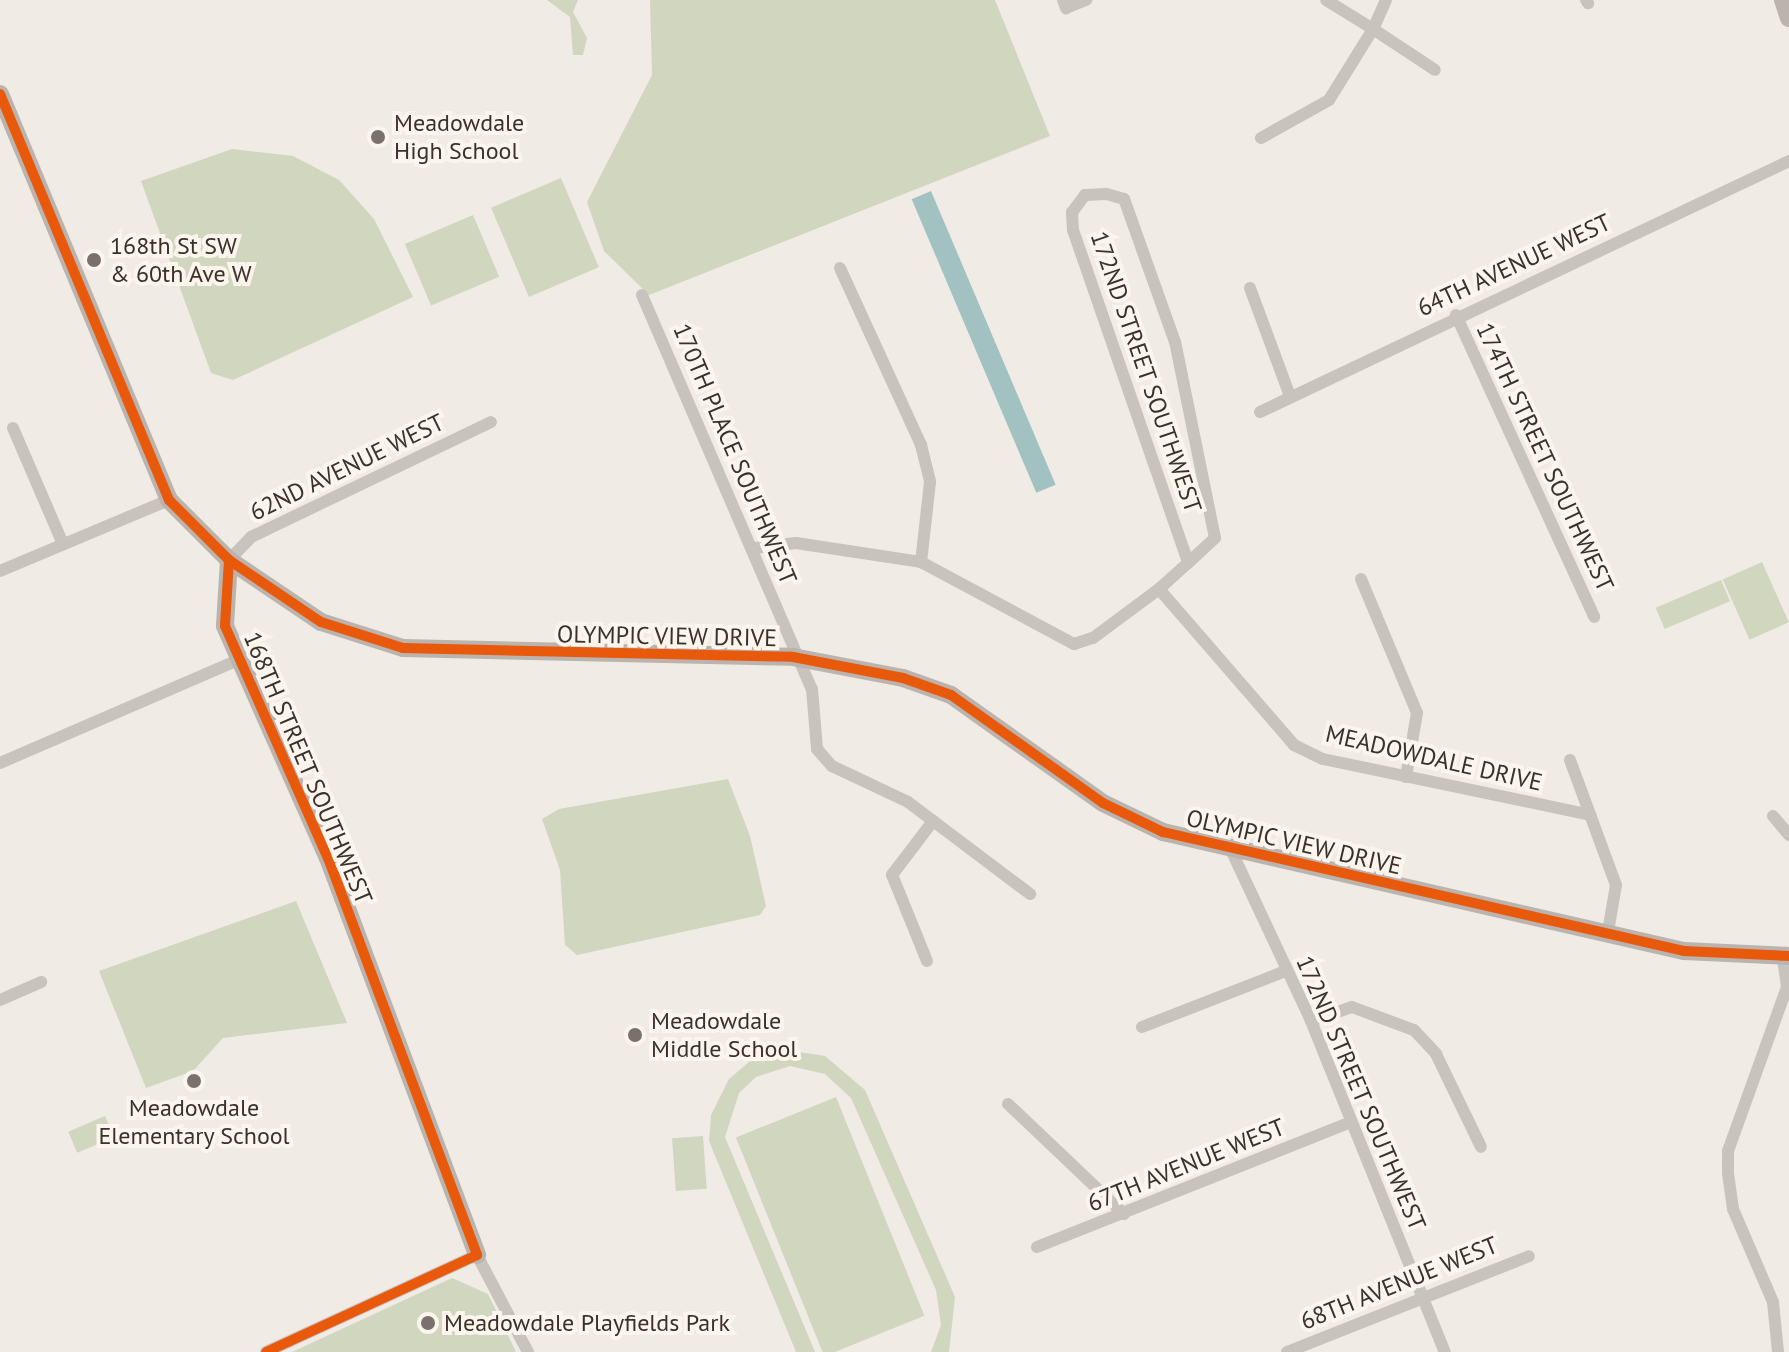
<!DOCTYPE html>
<style>
body{margin:0}
#map{position:relative;width:1789px;height:1352px;overflow:hidden;background:#f0ebe5;font-family:"PT Sans",sans-serif}
div>[style]{position:absolute}
.green>*{inset:0;background:#d1d6bf;transform-origin:0 0}
.water>*{inset:0;background:#a1c2c1;transform-origin:0 0}
.street>*{height:12px;margin:-6px;padding:0 6px;transform-origin:6px;border-radius:6px;background:#c9c3be}
.secondary>*{height:18px;margin:-9px;padding:0 9px;transform-origin:9px;border-radius:9px;background:#bab3ae}
.cycleway>*{height:10px;margin:-5px;padding:0 5px;transform-origin:5px;border-radius:5px;background:#e8590c}
.dots>*{width:22px;height:22px;translate:-50% -50%;box-sizing:border-box;border:4px solid #fbf5ee;border-radius:50%}
span{translate:-50% -50%;white-space:nowrap;text-align:center;line-height:1.15;-webkit-text-stroke:8px #fbf5ee;paint-order:stroke}
.poi-label{font-size:24px;color:#3b302b}
.left{translate:0 -50%;text-align:left}
.street-label{font-size:24px;color:#3b302b}
</style>
<div id="map">
<div class="green">
<div style="clip-path:polygon(547px 0,578px 0,573px 12px,587px 38px,583px 55px,573px 55px,570px 17px)"></div>
<div style="clip-path:polygon(650px 0,995px 0,1050px 136px,649px 295px,604px 251px,587px 202px,652px 75px)"></div>
<div style="clip-path:polygon(232px 149px,293px 156px,339px 180px,374px 219px,413px 297px,233px 380px,211px 373px,141px 181px)"></div>
<div style="left:561px;top:178px;width:97px;height:76px;rotate:67deg"></div>
<div style="left:473px;top:215px;width:67px;height:74px;rotate:67deg"></div>
<div style="left:1762px;top:562px;width:66px;height:43px;rotate:66deg"></div>
<div style="left:1721px;top:580px;width:23px;height:71px;rotate:67deg"></div>
<div style="clip-path:polygon(728px 779px,750px 836px,766px 906px,760px 915px,577px 955px,565px 945px,560px 870px,542px 819px,559px 809px)"></div>
<div style="clip-path:polygon(296px 901px,347px 1023px,223px 1038px,193px 1071px,146px 1088px,99px 971px)"></div>
<div style="clip-path:polygon(786px 1050px,825px 1056px,865px 1090px,955px 1297px,949px 1352px,931px 1352px,941px 1325px,936px 1290px,851px 1098px,825px 1074px,790px 1066px,756px 1077px,739px 1093px,725px 1137px,815px 1352px,796px 1352px,709px 1141px,711px 1115px,729px 1079px,749px 1062px)"></div>
<div style="left:836px;top:1097px;width:236px;height:108px;rotate:68deg"></div>
<div style="left:105px;top:1116px;width:23px;height:40px;rotate:67deg"></div>
<div style="left:703px;top:1136px;width:53px;height:31px;rotate:86deg"></div>
<div style="clip-path:polygon(452px 1278px,488px 1294px,516px 1352px,292px 1352px)"></div>
</div>
<div class="water">
<div style="left:931px;top:191px;width:319px;height:21px;rotate:67deg"></div>
</div>
<div class="street">
<div style="left:1063px;top:0;width:9px;rotate:69deg"></div>
<div style="left:1066px;top:8px;width:22px;rotate:-22deg"></div>
<div style="left:1386px;top:0;width:32px;rotate:114deg"></div>
<div style="left:1373px;top:29px;width:74px;rotate:33.5deg"></div>
<div style="left:1586px;top:0;width:4px;rotate:56deg"></div>
<div style="left:1261px;top:138px;width:78px;rotate:-29.2deg"></div>
<div style="left:1329px;top:100px;width:84px;rotate:-58.2deg"></div>
<div style="left:1373px;top:29px;width:55px;rotate:-148.3deg"></div>
<div style="left:840px;top:268px;width:195px;rotate:65.4deg"></div>
<div style="left:921px;top:445px;width:38px;rotate:76deg"></div>
<div style="left:930px;top:482px;width:81px;rotate:96.4deg"></div>
<div style="left:1250px;top:288px;width:115px;rotate:69.7deg"></div>
<div style="left:642px;top:295px;width:429px;rotate:66.7deg"></div>
<div style="left:812px;top:689px;width:60px;rotate:85.2deg"></div>
<div style="left:817px;top:749px;width:23px;rotate:49deg"></div>
<div style="left:832px;top:766px;width:84px;rotate:25.3deg"></div>
<div style="left:908px;top:802px;width:153px;rotate:37deg"></div>
<div style="left:1456px;top:315px;width:332px;rotate:65.4deg"></div>
<div style="left:1260px;top:412px;width:586px;rotate:-25.38deg"></div>
<div style="left:13px;top:428px;width:126px;rotate:66.7deg"></div>
<div style="left:755px;top:548px;width:41px;rotate:-7deg"></div>
<div style="left:796px;top:543px;width:126px;rotate:8.6deg"></div>
<div style="left:921px;top:562px;width:174px;rotate:28.2deg"></div>
<div style="left:1074px;top:644px;width:20px;rotate:-18deg"></div>
<div style="left:1093px;top:638px;width:82px;rotate:-36.6deg"></div>
<div style="left:1159px;top:589px;width:39px;rotate:-42deg"></div>
<div style="left:1188px;top:563px;width:37px;rotate:-43deg"></div>
<div style="left:1215px;top:538px;width:200px;rotate:-101.5deg"></div>
<div style="left:1175px;top:342px;width:152px;rotate:-109.6deg"></div>
<div style="left:1124px;top:199px;width:19px;rotate:-164deg"></div>
<div style="left:1106px;top:194px;width:21px;rotate:177deg"></div>
<div style="left:1085px;top:195px;width:21px;rotate:127deg"></div>
<div style="left:1072px;top:212px;width:18px;rotate:87deg"></div>
<div style="left:1073px;top:230px;width:352px;rotate:70.9deg"></div>
<div style="left:229px;top:560px;width:32px;rotate:-46deg"></div>
<div style="left:251px;top:537px;width:266px;rotate:-25.6deg"></div>
<div style="left:0;top:571px;width:183px;rotate:-22.8deg"></div>
<div style="left:1361px;top:579px;width:145px;rotate:67.3deg"></div>
<div style="left:1417px;top:713px;width:65px;rotate:99.8deg"></div>
<div style="left:1159px;top:589px;width:206px;rotate:49.1deg"></div>
<div style="left:1294px;top:745px;width:32px;rotate:26deg"></div>
<div style="left:1323px;top:759px;width:273px;rotate:11.8deg"></div>
<div style="left:1570px;top:760px;width:133px;rotate:69.8deg"></div>
<div style="left:1616px;top:885px;width:48px;rotate:99.7deg"></div>
<div style="left:0;top:763px;width:262px;rotate:-23.4deg"></div>
<div style="left:1773px;top:816px;width:25px;rotate:50deg"></div>
<div style="left:1232px;top:852px;width:187px;rotate:64.9deg"></div>
<div style="left:1311px;top:1021px;width:357px;rotate:68deg"></div>
<div style="left:927px;top:961px;width:93px;rotate:-112.1deg"></div>
<div style="left:892px;top:875px;width:68px;rotate:-52.8deg"></div>
<div style="left:0;top:1000px;width:45px;rotate:-23.7deg"></div>
<div style="left:1311px;top:1021px;width:43px;rotate:-18.9deg"></div>
<div style="left:1352px;top:1007px;width:66px;rotate:20.4deg"></div>
<div style="left:1414px;top:1030px;width:33px;rotate:47deg"></div>
<div style="left:1436px;top:1054px;width:103px;rotate:64.2deg"></div>
<div style="left:1142px;top:1027px;width:155px;rotate:-21.3deg"></div>
<div style="left:1008px;top:1104px;width:160px;rotate:43.5deg"></div>
<div style="left:1037px;top:1247px;width:338px;rotate:-21.7deg"></div>
<div style="left:266px;top:1352px;width:232px;rotate:-24.7deg"></div>
<div style="left:477px;top:1255px;width:110px;rotate:62.3deg"></div>
<div style="left:1287px;top:1352px;width:260px;rotate:-21.6deg"></div>
<div style="left:1778px;top:1352px;width:50px;rotate:-95.7deg"></div>
<div style="left:1773px;top:1302px;width:101px;rotate:-113.3deg"></div>
<div style="left:1733px;top:1209px;width:36px;rotate:-98deg"></div>
<div style="left:1728px;top:1173px;width:22px;rotate:-90deg"></div>
<div style="left:1728px;top:1151px;width:174px;rotate:-70.2deg"></div>
<div style="left:1787px;top:987px;width:30px;rotate:-98deg"></div>
</div>
<div class="secondary">
<div style="left:1783px;top:0;width:19px;rotate:72deg"></div>
<div style="left:0;top:94px;width:440px;rotate:67.4deg"></div>
<div style="left:169px;top:500px;width:85px;rotate:45deg"></div>
<div style="left:229px;top:560px;width:111px;rotate:34deg"></div>
<div style="left:321px;top:622px;width:86px;rotate:17.6deg"></div>
<div style="left:403px;top:648px;width:390px;rotate:1.3deg"></div>
<div style="left:793px;top:657px;width:112px;rotate:10.8deg"></div>
<div style="left:903px;top:678px;width:51px;rotate:19.5deg"></div>
<div style="left:951px;top:695px;width:186px;rotate:35.4deg"></div>
<div style="left:1103px;top:803px;width:67px;rotate:25.8deg"></div>
<div style="left:1163px;top:832px;width:534px;rotate:12.87deg"></div>
<div style="left:1684px;top:951px;width:105px;rotate:2.7deg"></div>
<div style="left:229px;top:560px;width:66px;rotate:93.5deg"></div>
<div style="left:225px;top:626px;width:254px;rotate:66.1deg"></div>
<div style="left:328px;top:858px;width:424px;rotate:69.4deg"></div>
</div>
<div class="cycleway">
<div style="left:0;top:94px;width:440px;rotate:67.4deg"></div>
<div style="left:169px;top:500px;width:85px;rotate:45deg"></div>
<div style="left:229px;top:560px;width:111px;rotate:34deg"></div>
<div style="left:321px;top:622px;width:86px;rotate:17.6deg"></div>
<div style="left:403px;top:648px;width:390px;rotate:1.3deg"></div>
<div style="left:793px;top:657px;width:112px;rotate:10.8deg"></div>
<div style="left:903px;top:678px;width:51px;rotate:19.5deg"></div>
<div style="left:951px;top:695px;width:186px;rotate:35.4deg"></div>
<div style="left:1103px;top:803px;width:67px;rotate:25.8deg"></div>
<div style="left:1163px;top:832px;width:534px;rotate:12.87deg"></div>
<div style="left:1684px;top:951px;width:105px;rotate:2.7deg"></div>
<div style="left:229px;top:560px;width:66px;rotate:93.5deg"></div>
<div style="left:225px;top:626px;width:254px;rotate:66.1deg"></div>
<div style="left:328px;top:858px;width:424px;rotate:69.4deg"></div>
<div style="left:477px;top:1255px;width:232px;rotate:155.3deg"></div>
</div>
<div class="dots">
<div style="left:378px;top:137px;background:#7a716c"></div>
<div style="left:94px;top:260px;background:#7a716c"></div>
<div style="left:635px;top:1035px;background:#7a716c"></div>
<div style="left:194px;top:1081px;background:#7a716c"></div>
<div style="left:428px;top:1323px;background:#7a716c"></div>
</div>
<div class="poi-label">
<span class="left" style="left:394px;top:137px">Meadowdale<br>High School</span>
<span class="left" style="left:110px;top:260px">168th St SW<br>&amp; 60th Ave W</span>
<span class="left" style="left:651px;top:1035px">Meadowdale<br>Middle School</span>
<span style="left:194px;top:1122px">Meadowdale<br>Elementary School</span>
<span class="left" style="left:444px;top:1323px">Meadowdale Playfields Park</span>
</div>
<div class="street-label">
<span style="left:1514px;top:265px;rotate:-25deg">64TH AVENUE WEST</span>
<span style="left:1146px;top:372px;rotate:71deg">172ND STREET SOUTHWEST</span>
<span style="left:735px;top:454px;rotate:67deg">170TH PLACE SOUTHWEST</span>
<span style="left:1545px;top:457px;rotate:65deg">174TH STREET SOUTHWEST</span>
<span style="left:347px;top:467px;rotate:-26deg">62ND AVENUE WEST</span>
<span style="left:667px;top:636px;rotate:1deg">OLYMPIC VIEW DRIVE</span>
<span style="left:1434px;top:758px;rotate:13deg">MEADOWDALE DRIVE</span>
<span style="left:308px;top:768px;rotate:67deg">168TH STREET SOUTHWEST</span>
<span style="left:1294px;top:842px;rotate:13deg">OLYMPIC VIEW DRIVE</span>
<span style="left:1361px;top:1093px;rotate:67deg">172ND STREET SOUTHWEST</span>
<span style="left:1186px;top:1165px;rotate:-22deg">67TH AVENUE WEST</span>
<span style="left:1399px;top:1283px;rotate:-22deg">68TH AVENUE WEST</span>
</div>
</div>
